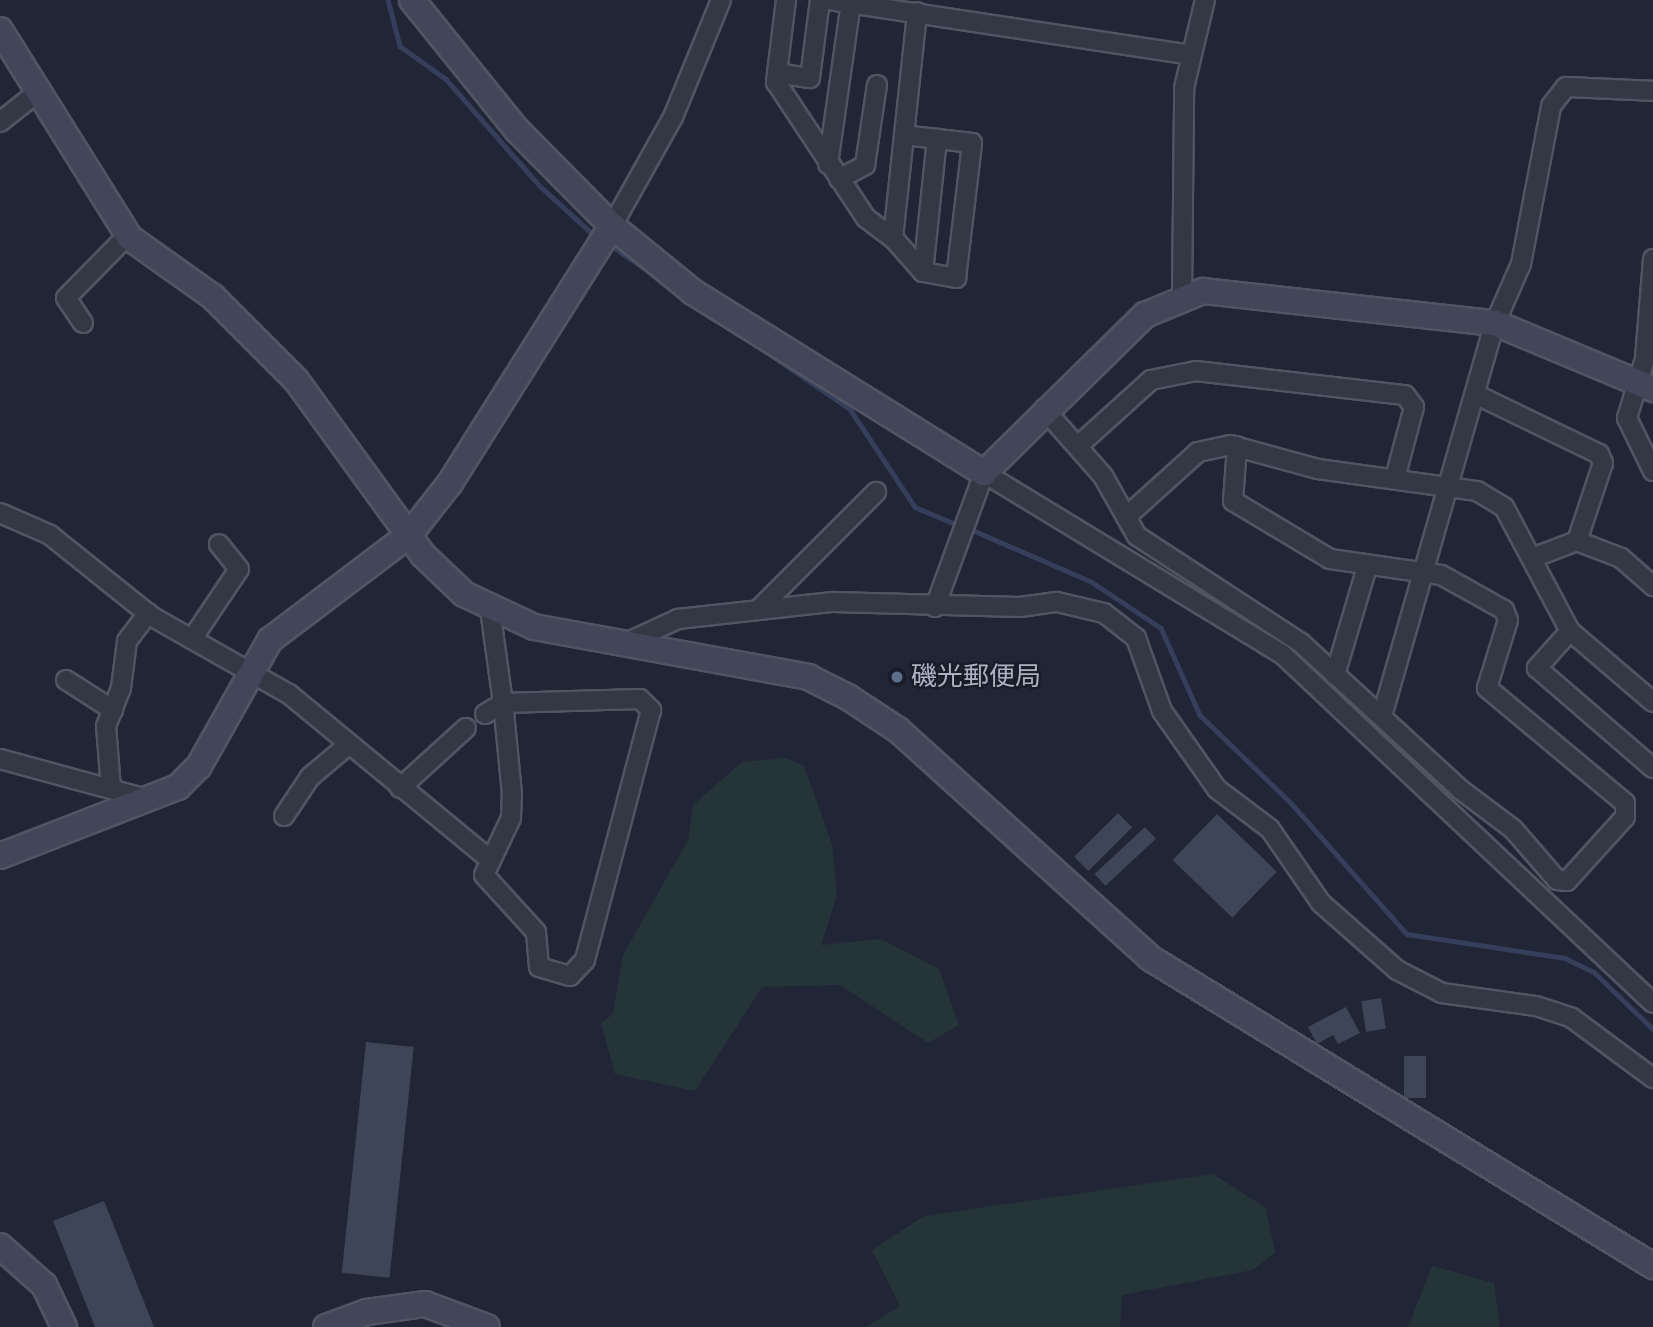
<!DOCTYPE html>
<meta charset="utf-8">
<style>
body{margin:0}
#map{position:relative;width:1653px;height:1327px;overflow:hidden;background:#202635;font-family:Karla,"Noto Sans JP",sans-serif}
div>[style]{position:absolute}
.green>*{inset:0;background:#253439}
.stream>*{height:4.5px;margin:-2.25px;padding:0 2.25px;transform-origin:2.25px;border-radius:2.25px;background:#353f5b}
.building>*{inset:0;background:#3e4556;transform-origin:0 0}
.roads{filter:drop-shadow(2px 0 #515563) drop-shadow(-2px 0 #515563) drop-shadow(0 2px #515563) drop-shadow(0 -2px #515563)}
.street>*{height:18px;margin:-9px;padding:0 9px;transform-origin:9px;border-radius:9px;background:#333845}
.secondary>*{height:24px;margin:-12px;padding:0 12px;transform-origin:12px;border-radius:12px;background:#424658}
.dots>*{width:19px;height:19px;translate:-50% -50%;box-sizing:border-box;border:4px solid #191d2a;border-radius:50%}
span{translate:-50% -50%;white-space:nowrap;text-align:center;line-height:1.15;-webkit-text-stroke:5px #191d2a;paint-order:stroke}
.poi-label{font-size:26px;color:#adb2c2}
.left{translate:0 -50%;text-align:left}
</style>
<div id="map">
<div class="green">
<div style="clip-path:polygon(786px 758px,804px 766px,832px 844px,837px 895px,821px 945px,881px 939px,939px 969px,959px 1025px,928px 1043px,840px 985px,762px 987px,695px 1091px,615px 1074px,601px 1023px,613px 1014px,623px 955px,688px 840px,693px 805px,742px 762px)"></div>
<div style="clip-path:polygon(1213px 1174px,1266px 1208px,1275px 1253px,1253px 1270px,1122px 1295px,1120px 1327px,866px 1327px,900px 1306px,872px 1250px,924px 1216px)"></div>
<div style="clip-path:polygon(1432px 1266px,1494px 1283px,1500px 1327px,1408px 1327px)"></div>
</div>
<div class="stream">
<div style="left:388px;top:0;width:48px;rotate:75.4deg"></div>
<div style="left:400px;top:46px;width:57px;rotate:35.7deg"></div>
<div style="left:446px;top:79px;width:144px;rotate:48.7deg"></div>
<div style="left:541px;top:187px;width:73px;rotate:42.2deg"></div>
<div style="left:609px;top:244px;width:292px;rotate:34.4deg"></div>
<div style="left:850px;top:409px;width:118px;rotate:56.4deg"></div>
<div style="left:915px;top:507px;width:49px;rotate:22.9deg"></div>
<div style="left:968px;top:528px;width:135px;rotate:23.5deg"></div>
<div style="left:1092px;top:582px;width:83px;rotate:33.7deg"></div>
<div style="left:1161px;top:628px;width:95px;rotate:65.9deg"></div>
<div style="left:1200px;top:715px;width:127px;rotate:44deg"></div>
<div style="left:1291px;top:803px;width:175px;rotate:48.5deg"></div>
<div style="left:1407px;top:934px;width:160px;rotate:8.6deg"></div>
<div style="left:1565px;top:958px;width:32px;rotate:26deg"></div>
<div style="left:1594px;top:972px;width:82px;rotate:44deg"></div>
</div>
<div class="building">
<div style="left:1118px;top:813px;width:20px;height:62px;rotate:45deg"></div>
<div style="left:1217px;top:814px;width:83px;height:64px;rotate:44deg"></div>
<div style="left:1145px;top:827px;width:16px;height:69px;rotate:47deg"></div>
<div style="left:1381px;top:998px;width:31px;height:20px;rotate:81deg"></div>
<div style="clip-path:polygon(1346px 1007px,1360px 1033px,1338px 1044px,1333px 1035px,1317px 1044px,1308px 1027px)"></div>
<div style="left:366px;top:1042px;width:48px;height:232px;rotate:6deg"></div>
<div style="left:1404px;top:1056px;width:22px;height:42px"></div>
<div style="clip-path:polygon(104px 1201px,154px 1327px,95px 1327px,53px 1221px)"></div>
</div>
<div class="roads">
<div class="street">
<div style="left:786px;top:0;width:83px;rotate:97deg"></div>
<div style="left:776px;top:82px;width:163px;rotate:56.5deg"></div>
<div style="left:866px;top:218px;width:34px;rotate:37deg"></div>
<div style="left:893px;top:238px;width:227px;rotate:-83.9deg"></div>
<div style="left:828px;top:0;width:363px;rotate:8.6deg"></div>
<div style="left:777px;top:73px;width:33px;rotate:9deg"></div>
<div style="left:810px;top:78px;width:79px;rotate:-82.7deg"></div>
<div style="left:0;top:122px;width:48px;rotate:-38.3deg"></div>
<div style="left:828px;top:164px;width:163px;rotate:-81.9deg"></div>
<div style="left:839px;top:179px;width:30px;rotate:-28deg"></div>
<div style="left:865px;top:165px;width:81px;rotate:-81.5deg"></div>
<div style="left:612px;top:226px;width:125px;rotate:-60.8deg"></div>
<div style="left:673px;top:117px;width:126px;rotate:-67.7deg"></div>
<div style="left:893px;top:238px;width:45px;rotate:48.6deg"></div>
<div style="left:923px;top:272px;width:34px;rotate:10deg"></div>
<div style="left:956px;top:278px;width:136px;rotate:-83.2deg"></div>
<div style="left:972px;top:143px;width:68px;rotate:-173.3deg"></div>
<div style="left:1653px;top:259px;width:100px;rotate:94.6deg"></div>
<div style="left:1645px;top:359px;width:62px;rotate:107deg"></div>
<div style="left:1627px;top:418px;width:59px;rotate:63.9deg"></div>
<div style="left:923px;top:272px;width:134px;rotate:-84deg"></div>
<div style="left:1182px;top:296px;width:208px;rotate:-89.4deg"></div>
<div style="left:1184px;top:88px;width:90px;rotate:-76.6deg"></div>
<div style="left:83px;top:323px;width:30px;rotate:-124deg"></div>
<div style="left:66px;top:298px;width:88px;rotate:-45.5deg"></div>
<div style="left:1475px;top:394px;width:138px;rotate:25.8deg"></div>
<div style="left:1599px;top:454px;width:10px;rotate:66deg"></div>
<div style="left:1603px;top:463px;width:82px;rotate:108.4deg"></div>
<div style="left:1044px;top:409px;width:89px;rotate:48.6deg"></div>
<div style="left:1103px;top:476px;width:69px;rotate:60.5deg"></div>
<div style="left:1137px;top:536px;width:196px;rotate:33.1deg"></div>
<div style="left:1301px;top:643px;width:217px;rotate:42.6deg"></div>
<div style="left:1461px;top:790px;width:65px;rotate:36.9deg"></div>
<div style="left:1513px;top:829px;width:67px;rotate:49.2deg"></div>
<div style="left:1557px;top:880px;width:10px;rotate:6deg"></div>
<div style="left:1567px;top:881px;width:86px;rotate:-47.8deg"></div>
<div style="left:1625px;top:817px;width:14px;rotate:-90deg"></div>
<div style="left:1625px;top:803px;width:180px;rotate:-140.2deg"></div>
<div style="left:1487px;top:688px;width:71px;rotate:-72.8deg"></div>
<div style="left:1508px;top:620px;width:11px;rotate:-112deg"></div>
<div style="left:1504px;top:610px;width:72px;rotate:-150.9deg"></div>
<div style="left:1441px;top:575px;width:112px;rotate:-171.8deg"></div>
<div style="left:1330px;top:559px;width:113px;rotate:-149.1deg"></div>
<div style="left:1233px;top:501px;width:55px;rotate:-85.8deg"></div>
<div style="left:1079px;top:445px;width:97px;rotate:-42.1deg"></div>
<div style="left:1151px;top:380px;width:46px;rotate:-11.3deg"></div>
<div style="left:1196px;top:371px;width:210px;rotate:6.6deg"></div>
<div style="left:1405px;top:395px;width:15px;rotate:53deg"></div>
<div style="left:1414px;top:407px;width:73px;rotate:105deg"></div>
<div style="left:0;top:513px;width:55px;rotate:23.7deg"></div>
<div style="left:50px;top:535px;width:129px;rotate:38.7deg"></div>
<div style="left:151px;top:616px;width:159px;rotate:29.5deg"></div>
<div style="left:289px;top:694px;width:259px;rotate:39.5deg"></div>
<div style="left:1126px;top:517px;width:97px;rotate:-42.1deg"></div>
<div style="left:1198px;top:452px;width:33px;rotate:-12deg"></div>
<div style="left:1230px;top:445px;width:91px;rotate:15.3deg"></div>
<div style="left:1318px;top:469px;width:161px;rotate:7.9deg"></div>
<div style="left:1477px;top:491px;width:31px;rotate:31deg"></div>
<div style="left:1504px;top:507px;width:140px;rotate:62deg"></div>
<div style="left:1570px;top:631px;width:109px;rotate:40.5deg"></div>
<div style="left:1535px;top:557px;width:45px;rotate:-20.9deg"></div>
<div style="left:1577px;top:541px;width:47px;rotate:21.1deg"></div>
<div style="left:1621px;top:558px;width:43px;rotate:41.2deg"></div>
<div style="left:761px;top:607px;width:163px;rotate:-45deg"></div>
<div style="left:935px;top:607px;width:143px;rotate:-69.9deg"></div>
<div style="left:984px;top:473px;width:349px;rotate:31.3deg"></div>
<div style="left:1282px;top:654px;width:509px;rotate:43.25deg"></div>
<div style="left:1570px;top:631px;width:50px;rotate:131.7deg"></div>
<div style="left:1537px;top:668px;width:153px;rotate:40.8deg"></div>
<div style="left:192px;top:639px;width:84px;rotate:-56.1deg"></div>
<div style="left:239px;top:569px;width:32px;rotate:-129deg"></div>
<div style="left:622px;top:645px;width:62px;rotate:-24.9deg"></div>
<div style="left:678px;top:619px;width:156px;rotate:-6.3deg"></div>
<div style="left:833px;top:602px;width:187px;rotate:1.5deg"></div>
<div style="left:1020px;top:607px;width:37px;rotate:-8deg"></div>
<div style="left:1057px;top:602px;width:48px;rotate:13.2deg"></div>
<div style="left:1104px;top:613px;width:41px;rotate:38deg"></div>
<div style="left:1136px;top:638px;width:77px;rotate:70.4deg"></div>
<div style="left:1162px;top:711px;width:95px;rotate:54.8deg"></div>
<div style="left:1217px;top:789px;width:66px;rotate:37deg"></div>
<div style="left:1270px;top:829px;width:90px;rotate:55.4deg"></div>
<div style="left:1321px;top:903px;width:101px;rotate:41.4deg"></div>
<div style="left:1397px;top:970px;width:51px;rotate:27.1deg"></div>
<div style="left:1442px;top:993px;width:95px;rotate:7.9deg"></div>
<div style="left:1536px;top:1006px;width:38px;rotate:18deg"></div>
<div style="left:1572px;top:1018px;width:101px;rotate:36.5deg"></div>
<div style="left:1335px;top:675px;width:113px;rotate:-73.5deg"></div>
<div style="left:66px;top:680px;width:56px;rotate:32.6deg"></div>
<div style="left:485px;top:714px;width:21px;rotate:-31deg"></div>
<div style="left:503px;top:703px;width:137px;rotate:-1.7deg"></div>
<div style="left:640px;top:699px;width:16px;rotate:45deg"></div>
<div style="left:651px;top:710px;width:259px;rotate:104.8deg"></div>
<div style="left:585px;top:960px;width:22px;rotate:133deg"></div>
<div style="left:570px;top:976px;width:32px;rotate:-164deg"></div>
<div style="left:539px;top:967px;width:35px;rotate:-95deg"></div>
<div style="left:536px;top:932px;width:77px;rotate:-132.4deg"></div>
<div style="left:484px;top:875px;width:63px;rotate:-64.7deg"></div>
<div style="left:511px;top:818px;width:24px;rotate:-88deg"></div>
<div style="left:512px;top:794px;width:91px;rotate:-95.6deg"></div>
<div style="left:503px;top:703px;width:95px;rotate:-97.9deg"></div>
<div style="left:1382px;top:716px;width:409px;rotate:-74deg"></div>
<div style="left:1495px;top:323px;width:64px;rotate:-66.2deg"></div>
<div style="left:1521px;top:264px;width:161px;rotate:-79.2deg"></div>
<div style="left:1551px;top:106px;width:24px;rotate:-52deg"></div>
<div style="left:1566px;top:87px;width:87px;rotate:2.6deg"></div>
<div style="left:0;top:759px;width:152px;rotate:15.2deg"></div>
<div style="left:400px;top:788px;width:89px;rotate:-42.3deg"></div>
<div style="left:111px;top:789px;width:63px;rotate:-94.5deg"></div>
<div style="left:106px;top:726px;width:41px;rotate:-68.5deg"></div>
<div style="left:121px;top:688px;width:47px;rotate:-82.7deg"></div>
<div style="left:127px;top:641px;width:35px;rotate:-53deg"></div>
<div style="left:284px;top:816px;width:47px;rotate:-56.3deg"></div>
<div style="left:310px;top:777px;width:50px;rotate:-40.1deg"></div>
</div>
<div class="secondary">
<div style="left:412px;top:0;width:167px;rotate:51.1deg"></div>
<div style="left:517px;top:130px;width:135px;rotate:45.3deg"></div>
<div style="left:612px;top:226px;width:104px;rotate:39.2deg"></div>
<div style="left:693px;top:292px;width:343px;rotate:31.9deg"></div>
<div style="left:984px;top:473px;width:226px;rotate:-44.5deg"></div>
<div style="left:1145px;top:315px;width:63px;rotate:-22.5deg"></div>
<div style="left:1203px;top:291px;width:294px;rotate:6.3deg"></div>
<div style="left:1495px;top:323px;width:171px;rotate:22.7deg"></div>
<div style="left:0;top:30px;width:245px;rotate:58deg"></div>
<div style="left:130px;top:238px;width:102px;rotate:35.4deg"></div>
<div style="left:213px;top:297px;width:117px;rotate:45deg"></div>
<div style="left:296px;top:380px;width:216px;rotate:54deg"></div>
<div style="left:423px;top:555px;width:57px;rotate:43.6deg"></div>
<div style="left:464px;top:594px;width:77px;rotate:25.2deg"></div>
<div style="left:534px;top:627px;width:279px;rotate:10.3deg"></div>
<div style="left:808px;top:677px;width:45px;rotate:26.6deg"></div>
<div style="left:848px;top:697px;width:60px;rotate:33.4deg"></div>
<div style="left:898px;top:730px;width:340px;rotate:42.1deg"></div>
<div style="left:1150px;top:958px;width:590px;rotate:31.48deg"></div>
<div style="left:0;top:856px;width:191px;rotate:-21.2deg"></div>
<div style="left:178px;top:787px;width:30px;rotate:-45deg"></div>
<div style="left:199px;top:766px;width:145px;rotate:-60.6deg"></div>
<div style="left:270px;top:640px;width:176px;rotate:-37.1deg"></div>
<div style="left:410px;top:534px;width:65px;rotate:-51.9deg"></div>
<div style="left:450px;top:483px;width:304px;rotate:-57.8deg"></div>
<div style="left:0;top:1246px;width:59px;rotate:41.6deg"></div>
<div style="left:44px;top:1285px;width:47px;rotate:64.5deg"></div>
<div style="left:326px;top:1327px;width:44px;rotate:-20.1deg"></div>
<div style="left:367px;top:1312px;width:59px;rotate:-7.9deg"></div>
<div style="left:425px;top:1304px;width:66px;rotate:20.4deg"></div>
</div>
</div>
<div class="dots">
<div style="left:897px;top:677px;background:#5c6f8a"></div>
</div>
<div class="poi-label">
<span class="left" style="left:911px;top:677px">磯光郵便局</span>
</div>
</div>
